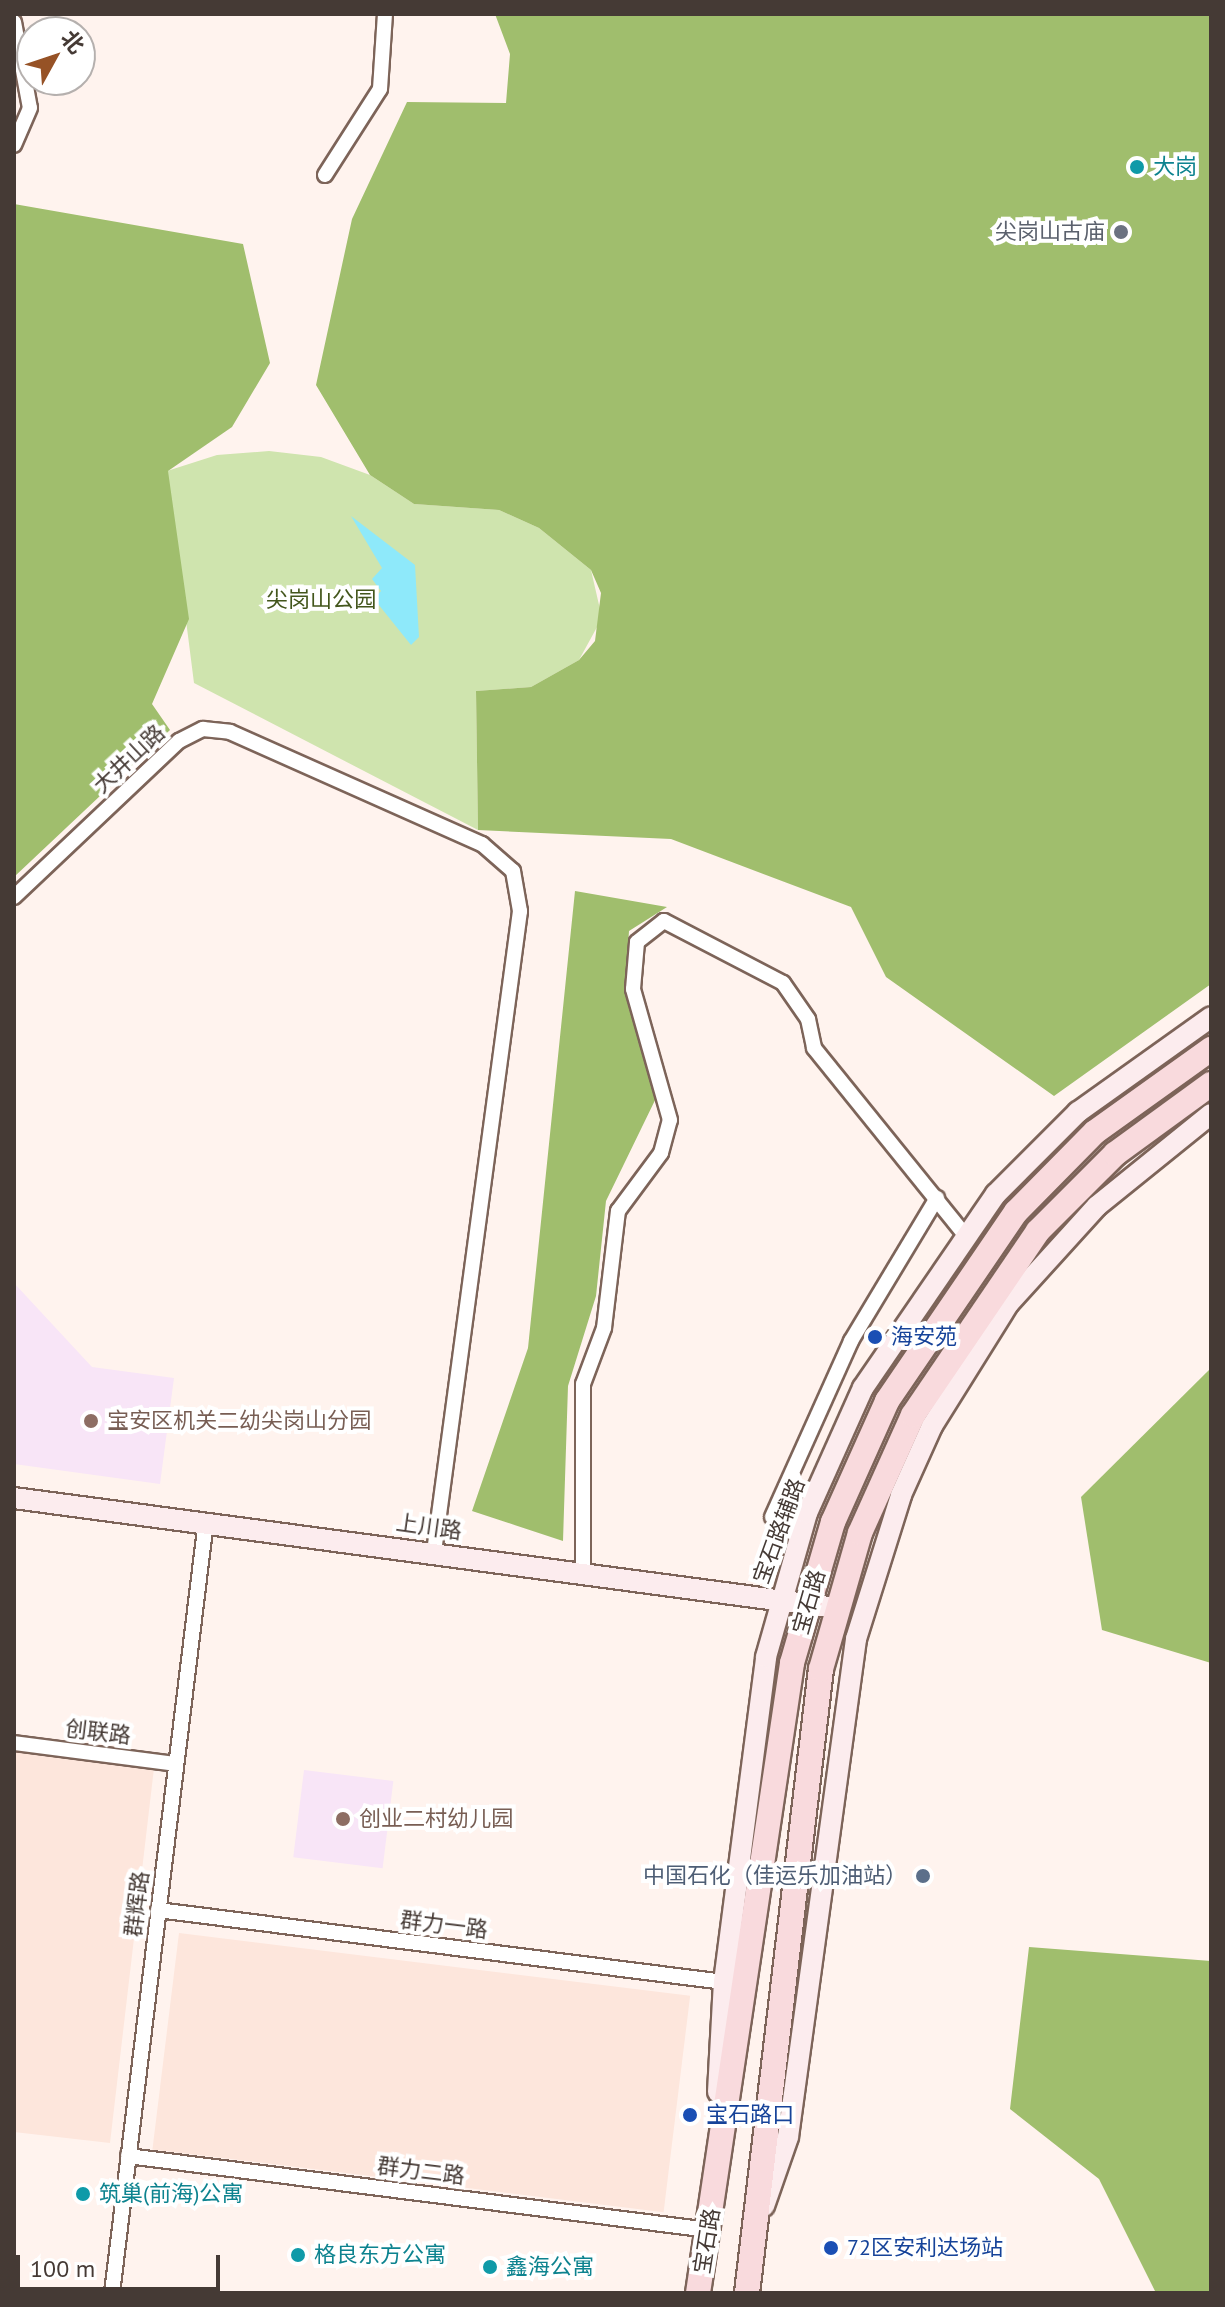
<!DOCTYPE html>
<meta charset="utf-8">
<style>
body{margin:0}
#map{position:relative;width:1225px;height:2307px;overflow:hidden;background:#fff3ee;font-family:"PT Sans","Noto Sans SC",sans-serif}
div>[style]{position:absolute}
.built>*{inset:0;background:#fde6dc;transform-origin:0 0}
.education>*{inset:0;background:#f8e5f7;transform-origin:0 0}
.green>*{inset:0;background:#cfe4ae}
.forest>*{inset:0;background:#a0be6d}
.water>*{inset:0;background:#8ee9fa}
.roads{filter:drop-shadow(2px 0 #7d6459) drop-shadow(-2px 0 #7d6459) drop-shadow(0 2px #7d6459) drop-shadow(0 -2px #7d6459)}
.minor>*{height:14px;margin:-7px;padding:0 7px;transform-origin:7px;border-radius:7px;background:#fff}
.secondary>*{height:20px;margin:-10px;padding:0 10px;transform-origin:10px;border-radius:10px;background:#fcecee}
.primary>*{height:24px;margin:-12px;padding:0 12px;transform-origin:12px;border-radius:12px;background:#f9dadd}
.dots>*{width:22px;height:22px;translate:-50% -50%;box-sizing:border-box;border:4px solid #fff;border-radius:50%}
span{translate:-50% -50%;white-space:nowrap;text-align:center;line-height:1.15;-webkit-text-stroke:8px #fff;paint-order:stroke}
.culture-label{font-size:22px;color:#0d838f}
.left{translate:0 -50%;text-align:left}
.worship-label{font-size:22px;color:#5b616d}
.right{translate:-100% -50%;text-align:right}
.park-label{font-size:22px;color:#43561c}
.street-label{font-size:22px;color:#453a35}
.transit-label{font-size:22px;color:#164399}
.education-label{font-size:22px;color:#785e54}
.service-label{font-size:22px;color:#4e5e75}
.frame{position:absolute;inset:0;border:16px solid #453a35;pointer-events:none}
.north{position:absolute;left:16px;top:16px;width:80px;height:80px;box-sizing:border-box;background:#fff;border:2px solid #b5b0ae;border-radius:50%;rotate:50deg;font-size:22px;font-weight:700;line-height:32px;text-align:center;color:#453a35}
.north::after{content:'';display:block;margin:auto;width:28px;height:36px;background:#965226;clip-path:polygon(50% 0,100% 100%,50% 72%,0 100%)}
.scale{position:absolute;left:16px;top:2255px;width:204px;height:36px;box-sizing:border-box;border:4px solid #453a35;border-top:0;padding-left:10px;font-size:24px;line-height:28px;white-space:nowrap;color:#453a35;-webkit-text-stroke:6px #fff;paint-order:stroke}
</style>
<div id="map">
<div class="built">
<div style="clip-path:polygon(14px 1751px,154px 1768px,110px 2143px,14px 2132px)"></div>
<div style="left:179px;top:1933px;width:515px;height:218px;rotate:7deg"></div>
</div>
<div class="education">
<div style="clip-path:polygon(14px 1283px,92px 1367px,174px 1378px,160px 1484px,14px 1464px)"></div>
<div style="left:304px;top:1770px;width:90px;height:88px;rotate:7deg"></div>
</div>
<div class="green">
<div style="clip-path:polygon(269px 451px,321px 457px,370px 475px,414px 504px,499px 510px,539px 528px,591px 570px,602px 618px,579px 660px,531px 687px,476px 691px,478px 830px,194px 683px,167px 471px,217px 455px)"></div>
</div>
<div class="forest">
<div style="clip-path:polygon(495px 14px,1211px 14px,1211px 984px,1054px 1096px,886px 977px,851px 907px,671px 839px,478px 830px,476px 691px,531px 687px,579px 660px,595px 641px,601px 593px,591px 570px,539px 528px,499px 510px,414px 504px,370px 475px,316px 385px,352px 219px,407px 102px,506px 103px,510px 54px)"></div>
<div style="clip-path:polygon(14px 204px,243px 244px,270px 363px,232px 427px,168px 471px,189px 619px,152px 704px,170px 730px,14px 877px)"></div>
<div style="clip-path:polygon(575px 891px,667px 907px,629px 931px,625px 991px,659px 1092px,606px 1201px,596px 1296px,568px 1386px,563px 1541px,472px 1511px,528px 1348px)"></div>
<div style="clip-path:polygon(1211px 1368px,1211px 1663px,1102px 1630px,1081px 1497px)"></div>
<div style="clip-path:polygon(1029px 1947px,1211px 1961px,1211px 2293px,1156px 2293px,1099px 2179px,1010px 2109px)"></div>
</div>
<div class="water">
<div style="clip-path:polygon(351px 516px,415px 565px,419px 637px,411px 645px,374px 599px,381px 591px,372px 579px,382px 568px)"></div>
</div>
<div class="roads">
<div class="minor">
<div style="left:14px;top:22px;width:87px;rotate:79.5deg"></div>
<div style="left:30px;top:108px;width:40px;rotate:113.4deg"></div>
<div style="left:325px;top:175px;width:102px;rotate:-57.4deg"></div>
<div style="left:380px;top:89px;width:75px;rotate:-86.2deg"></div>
<div style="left:14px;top:897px;width:227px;rotate:-43.4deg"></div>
<div style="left:179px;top:741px;width:27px;rotate:-27deg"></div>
<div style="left:203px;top:729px;width:27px;rotate:6deg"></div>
<div style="left:230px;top:732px;width:276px;rotate:24deg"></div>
<div style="left:482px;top:844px;width:41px;rotate:41.1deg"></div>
<div style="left:513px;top:871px;width:41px;rotate:80.1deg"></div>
<div style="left:520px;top:911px;width:647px;rotate:97.64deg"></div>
<div style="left:772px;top:1517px;width:193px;rotate:-65.8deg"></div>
<div style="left:851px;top:1341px;width:167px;rotate:-59deg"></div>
<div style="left:583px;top:1572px;width:188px;rotate:-90deg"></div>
<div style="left:583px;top:1384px;width:60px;rotate:-69.4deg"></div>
<div style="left:604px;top:1328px;width:118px;rotate:-83.2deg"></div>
<div style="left:618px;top:1211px;width:72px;rotate:-53.4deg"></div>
<div style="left:661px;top:1153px;width:34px;rotate:-75deg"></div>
<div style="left:670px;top:1120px;width:136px;rotate:-105.8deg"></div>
<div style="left:633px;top:989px;width:47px;rotate:-85.1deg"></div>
<div style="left:637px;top:942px;width:34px;rotate:-38deg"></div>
<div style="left:664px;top:921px;width:134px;rotate:27.5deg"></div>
<div style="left:783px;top:983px;width:44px;rotate:55.2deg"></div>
<div style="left:808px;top:1019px;width:30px;rotate:78deg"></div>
<div style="left:814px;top:1048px;width:240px;rotate:51.1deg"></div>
<div style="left:14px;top:1743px;width:163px;rotate:7.4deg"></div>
<div style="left:158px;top:1910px;width:571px;rotate:7.25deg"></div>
<div style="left:128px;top:2156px;width:586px;rotate:7.26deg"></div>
<div style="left:112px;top:2293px;width:778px;rotate:-83.06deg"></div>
</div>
<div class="secondary">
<div style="left:14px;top:1498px;width:829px;rotate:7.62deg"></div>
<div style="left:718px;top:2092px;width:110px;rotate:-86.9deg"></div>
<div style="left:724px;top:1982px;width:328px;rotate:-82.6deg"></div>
<div style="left:766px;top:1657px;width:150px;rotate:-74.1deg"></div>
<div style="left:807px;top:1513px;width:137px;rotate:-65.9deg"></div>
<div style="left:863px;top:1388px;width:235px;rotate:-55.6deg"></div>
<div style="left:996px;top:1194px;width:116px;rotate:-45deg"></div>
<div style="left:1078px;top:1112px;width:163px;rotate:-35.5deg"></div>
<div style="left:764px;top:2206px;width:73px;rotate:-70.8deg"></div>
<div style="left:788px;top:2137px;width:503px;rotate:-82.22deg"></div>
<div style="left:856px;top:1639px;width:151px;rotate:-72.6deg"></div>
<div style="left:901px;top:1495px;width:76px;rotate:-65.8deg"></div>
<div style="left:932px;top:1426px;width:145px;rotate:-58deg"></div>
<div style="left:1009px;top:1303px;width:131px;rotate:-47.8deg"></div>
<div style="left:1097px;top:1206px;width:146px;rotate:-38.9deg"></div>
</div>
<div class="primary">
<div style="left:698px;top:2293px;width:637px;rotate:-81.51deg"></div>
<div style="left:792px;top:1663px;width:147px;rotate:-73.8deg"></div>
<div style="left:833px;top:1522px;width:133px;rotate:-65.9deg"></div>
<div style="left:887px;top:1401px;width:229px;rotate:-55.7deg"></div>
<div style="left:1016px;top:1212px;width:112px;rotate:-45.4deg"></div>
<div style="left:1095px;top:1132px;width:143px;rotate:-35.6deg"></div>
<div style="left:747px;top:2293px;width:628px;rotate:-83.24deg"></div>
<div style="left:821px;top:1669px;width:141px;rotate:-74deg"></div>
<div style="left:860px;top:1533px;width:129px;rotate:-65.8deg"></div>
<div style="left:913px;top:1415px;width:222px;rotate:-55.8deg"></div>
<div style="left:1038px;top:1231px;width:109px;rotate:-45deg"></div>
<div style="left:1115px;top:1154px;width:119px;rotate:-36.1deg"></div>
</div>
</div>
<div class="dots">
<div style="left:1137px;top:167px;background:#0f9aa8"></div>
<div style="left:1121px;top:232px;background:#6b7280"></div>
<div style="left:875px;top:1337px;background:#1a4fb4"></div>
<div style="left:91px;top:1421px;background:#8d6e63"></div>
<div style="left:343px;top:1819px;background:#8d6e63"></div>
<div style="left:923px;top:1876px;background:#5c6f8a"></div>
<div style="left:690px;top:2115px;background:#1a4fb4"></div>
<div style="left:83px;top:2194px;background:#0f9aa8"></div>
<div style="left:831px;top:2248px;background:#1a4fb4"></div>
<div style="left:298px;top:2255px;background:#0f9aa8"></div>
<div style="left:490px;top:2267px;background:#0f9aa8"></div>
</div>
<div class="culture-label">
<span class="left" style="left:1153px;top:167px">大岗</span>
<span class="left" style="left:99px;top:2194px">筑巢(前海)公寓</span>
<span class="left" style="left:314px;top:2255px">格良东方公寓</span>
<span class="left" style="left:506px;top:2267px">鑫海公寓</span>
</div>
<div class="worship-label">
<span class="right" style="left:1105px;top:232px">尖岗山古庙</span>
</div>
<div class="park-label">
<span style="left:321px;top:600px">尖岗山公园</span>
</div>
<div class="street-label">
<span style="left:129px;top:759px;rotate:-43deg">大井山路</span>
<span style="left:429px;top:1527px;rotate:8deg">上川路</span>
<span style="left:779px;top:1531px;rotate:-70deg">宝石路辅路</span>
<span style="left:809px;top:1602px;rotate:-74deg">宝石路</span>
<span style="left:98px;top:1732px;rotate:7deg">创联路</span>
<span style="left:137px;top:1904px;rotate:-83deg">群辉路</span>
<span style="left:444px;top:1925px;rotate:7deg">群力一路</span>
<span style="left:421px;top:2171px;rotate:7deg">群力二路</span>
<span style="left:707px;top:2241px;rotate:-81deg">宝石路</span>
</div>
<div class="transit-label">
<span class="left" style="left:891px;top:1337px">海安苑</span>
<span class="left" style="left:706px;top:2115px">宝石路口</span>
<span class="left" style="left:847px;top:2248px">72区安利达场站</span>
</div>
<div class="education-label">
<span class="left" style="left:107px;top:1421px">宝安区机关二幼尖岗山分园</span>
<span class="left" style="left:359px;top:1819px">创业二村幼儿园</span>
</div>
<div class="service-label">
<span class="right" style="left:907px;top:1876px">中国石化（佳运乐加油站）</span>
</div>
<div class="frame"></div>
<div class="north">北</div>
<div class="scale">100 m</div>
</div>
